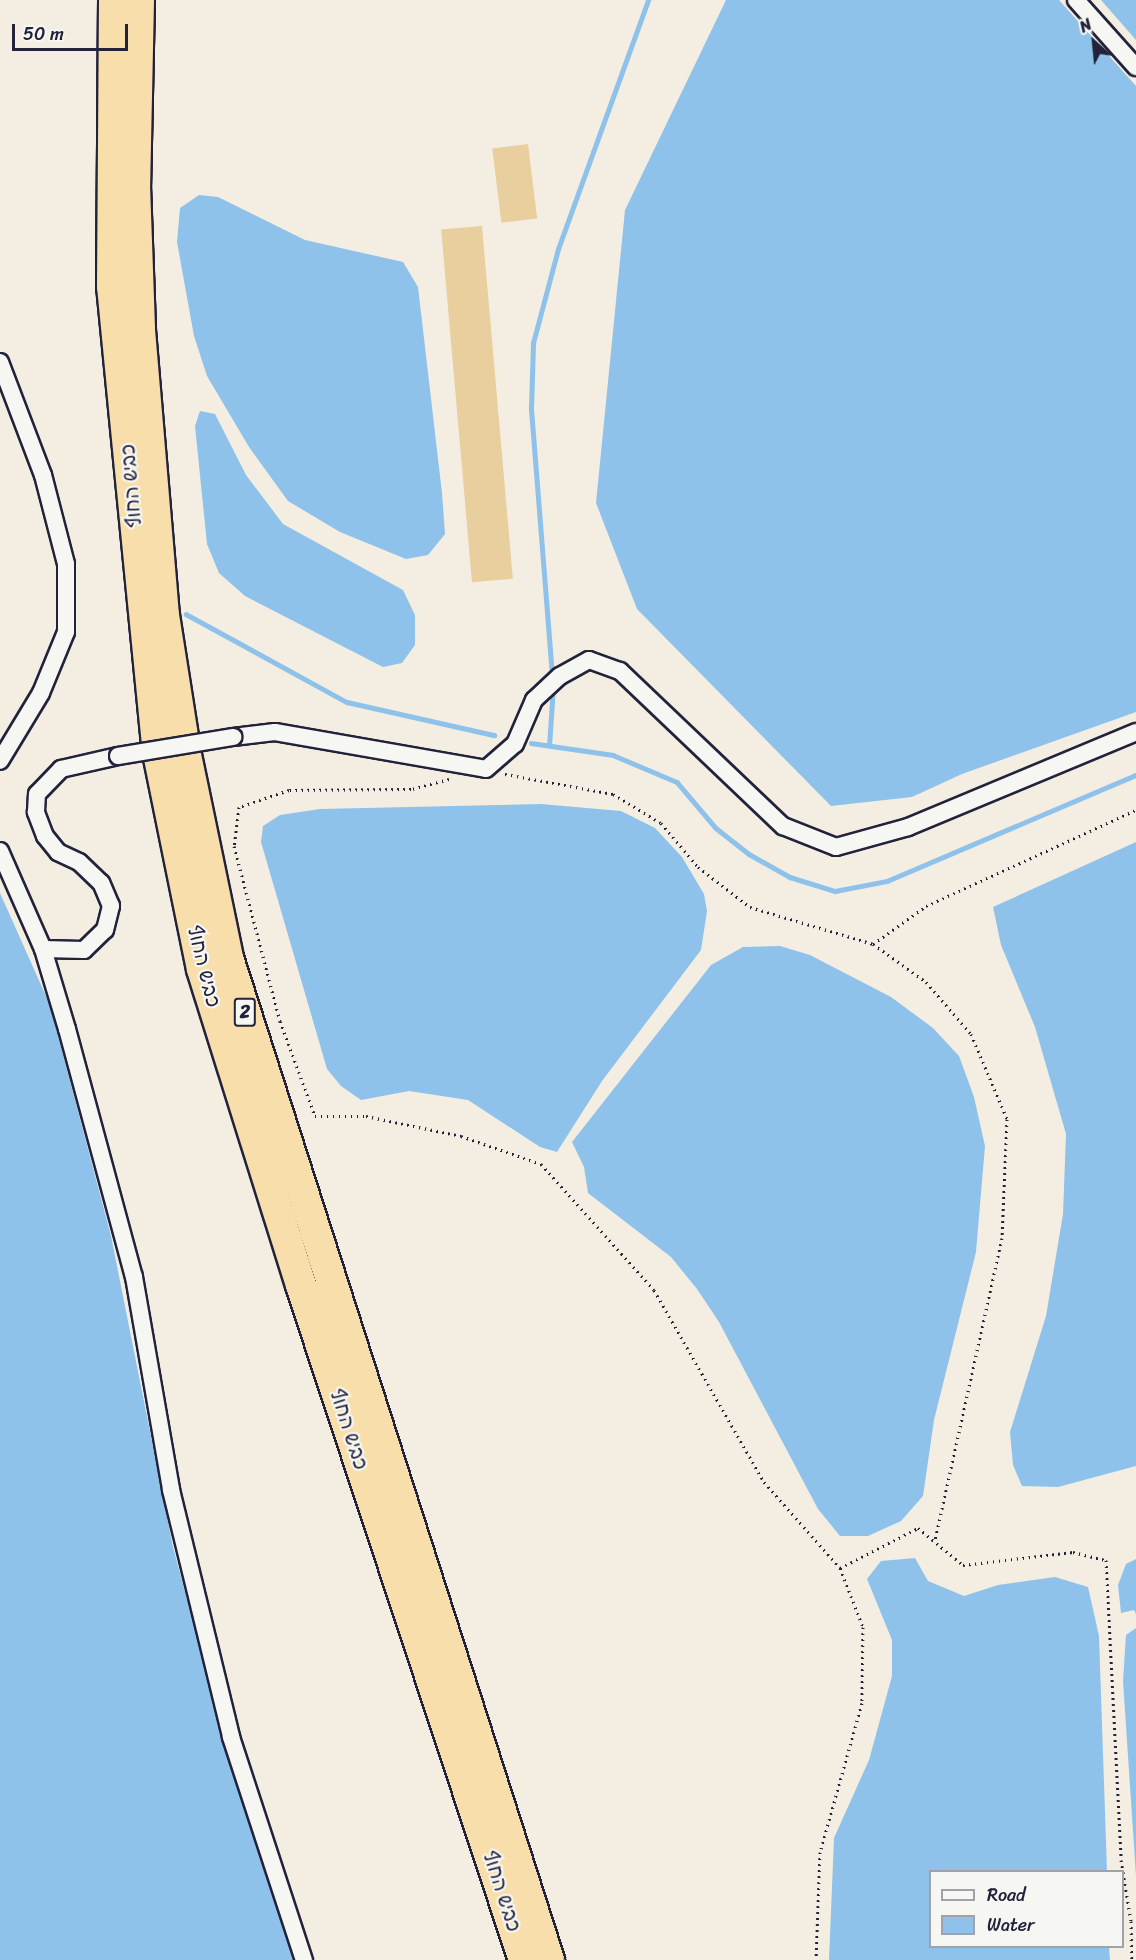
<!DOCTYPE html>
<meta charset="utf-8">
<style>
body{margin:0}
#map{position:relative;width:1136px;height:1960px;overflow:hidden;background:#f3eee1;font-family:Sriracha,"Playpen Sans Hebrew",sans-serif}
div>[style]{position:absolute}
.water>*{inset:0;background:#8ec2eb}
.stream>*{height:4.5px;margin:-2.25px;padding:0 2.25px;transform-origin:2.25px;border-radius:2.25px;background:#8ec2eb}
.building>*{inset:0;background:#e9ce9e;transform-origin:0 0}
.path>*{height:3px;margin-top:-1.5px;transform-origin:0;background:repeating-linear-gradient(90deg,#22223b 0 1.5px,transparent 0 6px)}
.roads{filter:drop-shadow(2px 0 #22223b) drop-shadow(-2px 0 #22223b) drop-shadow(0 2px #22223b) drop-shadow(0 -2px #22223b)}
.minor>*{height:16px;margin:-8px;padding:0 8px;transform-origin:8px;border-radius:8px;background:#f6f6f2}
.motorway>*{height:30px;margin:-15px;padding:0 15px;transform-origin:15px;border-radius:15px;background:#f8deab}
.bridges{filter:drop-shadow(2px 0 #22223b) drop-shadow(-2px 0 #22223b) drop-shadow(0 2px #22223b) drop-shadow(0 -2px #22223b)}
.minor-bridge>*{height:16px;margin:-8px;padding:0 8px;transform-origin:8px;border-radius:8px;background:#f6f6f2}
span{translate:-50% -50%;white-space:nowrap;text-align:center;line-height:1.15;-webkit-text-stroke:4.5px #f6f6f2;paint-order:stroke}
.shield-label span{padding:2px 4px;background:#f6f6f2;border:2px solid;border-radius:4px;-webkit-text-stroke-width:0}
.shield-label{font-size:18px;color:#22223b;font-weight:700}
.street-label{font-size:20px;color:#22223b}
.legend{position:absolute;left:929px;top:1870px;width:195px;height:78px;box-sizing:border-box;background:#f6f6f2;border:2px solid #a1a1a9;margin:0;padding:8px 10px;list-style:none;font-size:18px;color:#22223b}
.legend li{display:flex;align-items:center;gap:12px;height:30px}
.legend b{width:30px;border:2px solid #a1a1a9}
.north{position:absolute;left:1064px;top:12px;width:60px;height:60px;-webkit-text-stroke:4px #f6f6f2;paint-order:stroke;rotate:333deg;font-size:16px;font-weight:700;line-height:24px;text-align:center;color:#22223b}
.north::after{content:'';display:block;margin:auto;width:21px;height:27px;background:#22223b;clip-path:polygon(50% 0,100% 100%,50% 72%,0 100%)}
.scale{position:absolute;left:12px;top:24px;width:116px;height:27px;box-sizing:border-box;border:3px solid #22223b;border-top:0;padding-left:8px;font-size:18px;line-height:21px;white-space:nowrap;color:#22223b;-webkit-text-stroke:4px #f6f6f2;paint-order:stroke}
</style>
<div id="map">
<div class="water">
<div style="clip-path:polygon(726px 0,1059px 0,1136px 86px,1136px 712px,962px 774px,912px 797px,831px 806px,637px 609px,596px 503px,625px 210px)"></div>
<div style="clip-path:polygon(1101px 0,1136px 0,1136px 40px)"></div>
<div style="clip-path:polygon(199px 195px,218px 197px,305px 240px,403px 262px,418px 287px,442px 493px,445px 534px,428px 555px,406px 559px,340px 532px,288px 501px,249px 447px,207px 376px,194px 336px,177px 242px,180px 208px)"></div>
<div style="clip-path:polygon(200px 411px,215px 414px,246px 475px,283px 524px,403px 590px,415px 615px,415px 645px,402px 663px,383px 667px,245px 596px,219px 573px,207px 544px,195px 426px)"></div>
<div style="clip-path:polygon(541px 804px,621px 811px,655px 828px,682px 857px,704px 894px,707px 911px,701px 950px,602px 1081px,557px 1152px,540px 1147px,468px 1100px,409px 1091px,361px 1100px,341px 1086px,327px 1069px,261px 842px,263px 826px,280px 815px,320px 809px)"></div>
<div style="clip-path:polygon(1136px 842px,1136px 1466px,1058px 1487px,1022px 1486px,1013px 1465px,1010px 1432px,1046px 1316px,1063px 1214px,1066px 1134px,1035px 1027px,1001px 945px,993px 907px)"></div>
<div style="clip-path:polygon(0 893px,50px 1005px,111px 1236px,173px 1547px,225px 1741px,294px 1960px,0 1960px)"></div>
<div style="clip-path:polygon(780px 946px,810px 955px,891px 997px,933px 1028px,959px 1056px,974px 1097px,985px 1146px,976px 1252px,934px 1420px,923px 1496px,901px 1521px,868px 1536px,840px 1536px,818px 1509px,719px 1322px,697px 1289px,671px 1257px,588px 1193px,584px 1167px,572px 1142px,711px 965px,743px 947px)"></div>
<div style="clip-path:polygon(915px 1558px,928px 1581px,964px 1596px,998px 1585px,1055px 1577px,1088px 1587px,1099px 1636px,1107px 1871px,930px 1872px,930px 1946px,1109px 1947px,1110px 1960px,829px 1960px,834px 1838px,869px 1760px,892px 1676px,892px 1640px,867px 1579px,881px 1561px)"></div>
<div style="clip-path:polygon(1136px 1559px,1136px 1614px,1134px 1610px,1121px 1613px,1118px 1585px,1126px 1564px)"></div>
<div style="clip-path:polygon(1136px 1628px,1136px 1876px,1123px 1681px,1126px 1635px)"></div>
</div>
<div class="stream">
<div style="left:186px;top:614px;width:183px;rotate:28.7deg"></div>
<div style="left:347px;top:702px;width:151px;rotate:12.7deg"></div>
<div style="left:552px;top:676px;width:269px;rotate:-94.5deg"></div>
<div style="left:531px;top:408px;width:65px;rotate:-88.2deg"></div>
<div style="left:533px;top:343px;width:97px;rotate:-75.1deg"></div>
<div style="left:558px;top:249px;width:265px;rotate:-70.1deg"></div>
<div style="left:531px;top:743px;width:83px;rotate:8.3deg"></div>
<div style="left:613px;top:755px;width:69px;rotate:22.9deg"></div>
<div style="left:677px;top:782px;width:60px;rotate:49.7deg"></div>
<div style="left:716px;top:828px;width:42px;rotate:38.2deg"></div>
<div style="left:749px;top:854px;width:47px;rotate:29.3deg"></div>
<div style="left:790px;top:877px;width:47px;rotate:17.3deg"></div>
<div style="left:835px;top:891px;width:53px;rotate:-10.9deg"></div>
<div style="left:887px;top:881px;width:271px;rotate:-23.1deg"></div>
<div style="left:549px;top:746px;width:58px;rotate:-86.1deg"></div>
</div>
<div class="building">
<div style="left:528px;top:144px;width:75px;height:36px;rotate:83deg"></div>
<div style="left:482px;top:226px;width:354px;height:41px;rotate:85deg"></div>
</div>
<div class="path">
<div style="left:505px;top:774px;width:110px;rotate:10.5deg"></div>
<div style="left:613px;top:794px;width:56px;rotate:31.1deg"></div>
<div style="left:661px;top:823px;width:57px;rotate:49.9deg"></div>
<div style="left:698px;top:867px;width:66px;rotate:37.6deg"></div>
<div style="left:750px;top:907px;width:128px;rotate:16.7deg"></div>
<div style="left:873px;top:944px;width:65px;rotate:35.6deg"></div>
<div style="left:926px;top:982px;width:69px;rotate:49.1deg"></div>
<div style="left:971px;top:1034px;width:92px;rotate:67deg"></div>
<div style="left:1007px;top:1119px;width:119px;rotate:92.4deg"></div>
<div style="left:1002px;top:1238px;width:308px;rotate:102.5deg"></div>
<div style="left:449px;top:779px;width:39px;rotate:165deg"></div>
<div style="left:411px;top:789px;width:122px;rotate:179.5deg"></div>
<div style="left:289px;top:790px;width:53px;rotate:161.2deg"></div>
<div style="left:239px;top:807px;width:39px;rotate:97deg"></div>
<div style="left:234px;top:846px;width:181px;rotate:75.3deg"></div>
<div style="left:280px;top:1021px;width:101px;rotate:69.8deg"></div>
<div style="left:315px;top:1116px;width:51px"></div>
<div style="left:366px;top:1116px;width:97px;rotate:11.9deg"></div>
<div style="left:461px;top:1136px;width:85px;rotate:19.3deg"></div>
<div style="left:541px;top:1164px;width:169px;rotate:48.1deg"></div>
<div style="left:654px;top:1290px;width:221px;rotate:60.2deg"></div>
<div style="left:764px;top:1482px;width:115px;rotate:48.5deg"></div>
<div style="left:840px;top:1568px;width:63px;rotate:68.7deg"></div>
<div style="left:863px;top:1627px;width:76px;rotate:90.8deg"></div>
<div style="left:862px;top:1703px;width:155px;rotate:105.7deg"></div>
<div style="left:820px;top:1852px;width:108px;rotate:92.1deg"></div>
<div style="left:873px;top:944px;width:65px;rotate:-35.6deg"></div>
<div style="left:926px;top:906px;width:231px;rotate:-24.6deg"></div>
<div style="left:840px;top:1568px;width:88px;rotate:-27.1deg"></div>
<div style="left:918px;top:1528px;width:58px;rotate:39.4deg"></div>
<div style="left:963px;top:1565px;width:111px;rotate:-6.7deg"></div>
<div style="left:1073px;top:1552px;width:34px;rotate:14deg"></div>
<div style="left:1106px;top:1560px;width:300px;rotate:87.1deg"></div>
<div style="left:1121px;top:1860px;width:62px;rotate:80.7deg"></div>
<div style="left:1131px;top:1921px;width:39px;rotate:89deg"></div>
</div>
<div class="roads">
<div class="minor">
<div style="left:1076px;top:0;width:90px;rotate:48.2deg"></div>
<div style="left:0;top:362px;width:121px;rotate:69.2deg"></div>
<div style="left:43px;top:475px;width:92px;rotate:75.5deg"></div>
<div style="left:66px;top:564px;width:68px;rotate:90deg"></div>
<div style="left:66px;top:632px;width:66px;rotate:112.3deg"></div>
<div style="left:41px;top:693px;width:79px;rotate:121.1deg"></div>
<div style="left:233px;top:737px;width:42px;rotate:-6.8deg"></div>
<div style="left:275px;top:732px;width:214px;rotate:9.9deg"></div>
<div style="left:486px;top:769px;width:38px;rotate:-41deg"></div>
<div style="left:515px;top:744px;width:48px;rotate:-66.6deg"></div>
<div style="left:534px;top:700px;width:35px;rotate:-43deg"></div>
<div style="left:560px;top:676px;width:33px;rotate:-29deg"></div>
<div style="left:589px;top:660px;width:33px;rotate:20deg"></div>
<div style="left:620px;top:671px;width:225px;rotate:43.6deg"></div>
<div style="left:783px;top:826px;width:57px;rotate:21.6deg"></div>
<div style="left:836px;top:847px;width:75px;rotate:-15.5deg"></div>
<div style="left:908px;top:827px;width:247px;rotate:-22.6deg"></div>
<div style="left:0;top:851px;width:107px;rotate:66.3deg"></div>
<div style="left:43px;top:949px;width:84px;rotate:73.3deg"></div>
<div style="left:67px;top:1029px;width:257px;rotate:74.9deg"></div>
<div style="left:134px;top:1277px;width:216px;rotate:80.1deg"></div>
<div style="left:171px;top:1490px;width:254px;rotate:76.3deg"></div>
<div style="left:231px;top:1737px;width:235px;rotate:71.9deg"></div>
<div style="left:43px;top:949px;width:41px;rotate:1.4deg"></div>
<div style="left:84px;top:950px;width:29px;rotate:-44deg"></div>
<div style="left:105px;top:930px;width:25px;rotate:-76deg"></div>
<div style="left:111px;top:906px;width:25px;rotate:-113deg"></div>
<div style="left:101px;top:883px;width:30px;rotate:-136deg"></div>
<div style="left:79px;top:862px;width:23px;rotate:-155deg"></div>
<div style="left:58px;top:852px;width:21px;rotate:-129deg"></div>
<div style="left:45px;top:836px;width:26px;rotate:-111deg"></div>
<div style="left:36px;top:812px;width:18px;rotate:-87deg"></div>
<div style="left:37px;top:794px;width:35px;rotate:-46deg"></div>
<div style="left:61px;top:769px;width:58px;rotate:-12.8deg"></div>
</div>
<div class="motorway">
<div style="left:114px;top:0;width:286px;rotate:90.4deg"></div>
<div style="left:112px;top:286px;width:469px;rotate:84.4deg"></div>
<div style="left:158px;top:753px;width:220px;rotate:78.5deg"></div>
<div style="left:202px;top:969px;width:331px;rotate:72.6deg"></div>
<div style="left:301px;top:1285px;width:711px;rotate:71.72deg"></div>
<div style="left:139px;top:0;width:185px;rotate:91.2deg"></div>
<div style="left:135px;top:185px;width:145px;rotate:88deg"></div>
<div style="left:140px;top:330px;width:286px;rotate:85.2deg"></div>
<div style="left:164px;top:615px;width:142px;rotate:81.1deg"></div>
<div style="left:186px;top:755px;width:207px;rotate:78.3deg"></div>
<div style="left:228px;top:958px;width:1052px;rotate:72.24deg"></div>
</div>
</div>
<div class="bridges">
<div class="minor-bridge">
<div style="left:118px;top:756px;width:117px;rotate:-9.4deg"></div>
</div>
</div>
<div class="shield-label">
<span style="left:245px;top:1012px">2</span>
</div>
<div class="street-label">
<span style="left:131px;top:486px;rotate:-95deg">כביש החוף</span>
<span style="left:204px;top:966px;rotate:76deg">כביש החוף</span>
<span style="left:349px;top:1429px;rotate:72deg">כביש החוף</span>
<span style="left:502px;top:1891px;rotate:72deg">כביש החוף</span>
</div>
<ul class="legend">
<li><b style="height:8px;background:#f6f6f2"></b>Road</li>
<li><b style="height:16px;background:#8ec2eb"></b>Water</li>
</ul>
<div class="north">N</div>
<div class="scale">50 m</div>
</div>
